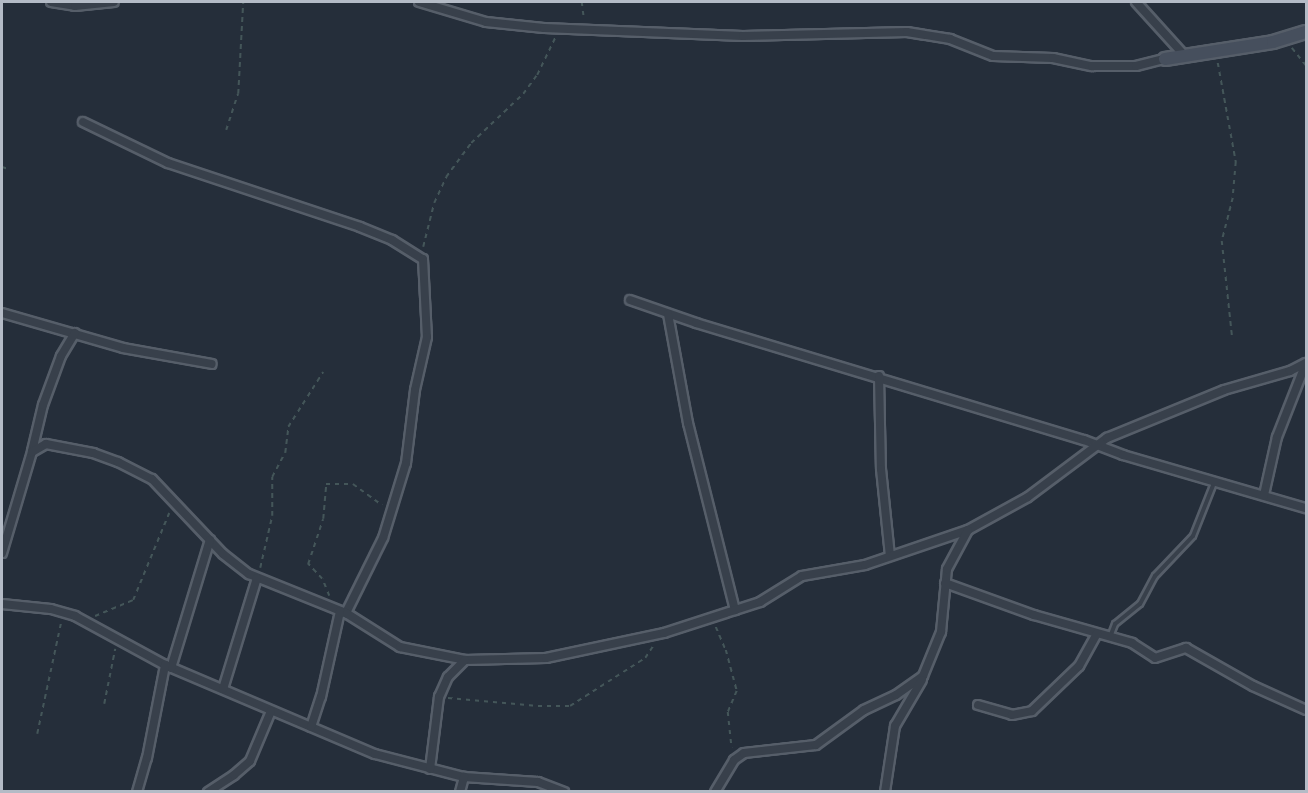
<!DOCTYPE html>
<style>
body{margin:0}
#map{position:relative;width:1308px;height:793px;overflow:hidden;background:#252e3a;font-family:Roboto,sans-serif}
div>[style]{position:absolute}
.path>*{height:1.5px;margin-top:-0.75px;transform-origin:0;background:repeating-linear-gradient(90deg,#445659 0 4.5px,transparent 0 9px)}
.roads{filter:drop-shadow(2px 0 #565e69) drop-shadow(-2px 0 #565e69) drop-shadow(0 2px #565e69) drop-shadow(0 -2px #565e69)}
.lane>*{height:4px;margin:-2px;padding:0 2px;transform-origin:2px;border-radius:2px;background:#38404b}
.street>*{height:8px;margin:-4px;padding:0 4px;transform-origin:4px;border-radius:4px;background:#38404b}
.secondary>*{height:12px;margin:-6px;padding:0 6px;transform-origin:6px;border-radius:6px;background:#464f5d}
span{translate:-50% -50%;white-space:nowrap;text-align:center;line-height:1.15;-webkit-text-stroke:4.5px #1d252f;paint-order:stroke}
.frame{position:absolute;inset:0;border:3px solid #b4bbc6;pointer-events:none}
</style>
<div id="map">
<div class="path">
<div style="left:582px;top:2px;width:17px;rotate:83deg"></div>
<div style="left:1292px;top:48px;width:22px;rotate:51deg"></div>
<div style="left:1218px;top:63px;width:101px;rotate:79.7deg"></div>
<div style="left:1236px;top:162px;width:36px;rotate:95deg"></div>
<div style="left:1233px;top:198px;width:44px;rotate:104.3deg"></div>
<div style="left:1222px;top:241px;width:95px;rotate:83.9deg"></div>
<div style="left:226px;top:130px;width:38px;rotate:-72deg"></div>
<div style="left:238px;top:94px;width:92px;rotate:-86.9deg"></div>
<div style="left:2px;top:167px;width:7px;rotate:16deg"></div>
<div style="left:423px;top:247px;width:45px;rotate:-76deg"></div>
<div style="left:434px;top:203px;width:29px;rotate:-65deg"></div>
<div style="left:446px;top:177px;width:42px;rotate:-53.7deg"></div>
<div style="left:471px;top:143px;width:71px;rotate:-43.3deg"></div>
<div style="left:523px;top:94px;width:24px;rotate:-54deg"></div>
<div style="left:537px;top:75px;width:41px;rotate:-64.1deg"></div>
<div style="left:260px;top:568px;width:53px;rotate:-77deg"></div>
<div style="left:272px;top:516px;width:39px;rotate:-90deg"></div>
<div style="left:272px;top:477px;width:27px;rotate:-62deg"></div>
<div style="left:285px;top:453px;width:26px;rotate:-83deg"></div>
<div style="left:288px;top:427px;width:65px;rotate:-57.5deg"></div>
<div style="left:329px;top:596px;width:18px;rotate:-112deg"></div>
<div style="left:322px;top:579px;width:21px;rotate:-133deg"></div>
<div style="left:308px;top:564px;width:47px;rotate:-71.6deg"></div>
<div style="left:323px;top:519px;width:35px;rotate:-85deg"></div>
<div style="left:326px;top:484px;width:27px"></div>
<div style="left:353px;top:484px;width:36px;rotate:36deg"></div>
<div style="left:95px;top:616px;width:41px;rotate:-22.8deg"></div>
<div style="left:133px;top:600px;width:94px;rotate:-67.5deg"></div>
<div style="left:716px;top:627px;width:25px;rotate:67deg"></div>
<div style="left:726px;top:650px;width:42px;rotate:75deg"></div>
<div style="left:737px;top:691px;width:23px;rotate:113deg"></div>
<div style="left:728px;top:712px;width:36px;rotate:84deg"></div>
<div style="left:448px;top:698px;width:90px;rotate:5.1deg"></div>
<div style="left:538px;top:706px;width:32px"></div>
<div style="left:570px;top:706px;width:89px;rotate:-32.6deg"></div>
<div style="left:645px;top:658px;width:14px;rotate:-56deg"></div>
<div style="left:104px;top:704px;width:56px;rotate:-78.7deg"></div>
<div style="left:37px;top:734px;width:115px;rotate:-77.9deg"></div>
</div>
<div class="roads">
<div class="lane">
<div style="left:1110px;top:637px;width:14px;rotate:-69deg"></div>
<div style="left:1115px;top:624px;width:32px;rotate:-39deg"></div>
<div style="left:1140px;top:604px;width:32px;rotate:-62deg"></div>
<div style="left:1155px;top:576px;width:55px;rotate:-46.5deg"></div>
<div style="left:1193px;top:536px;width:57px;rotate:-68.4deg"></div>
</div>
<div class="street">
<div style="left:51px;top:2px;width:24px;rotate:9deg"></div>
<div style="left:75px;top:6px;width:39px;rotate:-6deg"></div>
<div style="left:419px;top:2px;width:70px;rotate:16.6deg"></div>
<div style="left:486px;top:22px;width:58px;rotate:5.9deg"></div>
<div style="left:544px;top:28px;width:199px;rotate:2.3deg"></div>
<div style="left:743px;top:36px;width:164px;rotate:-1.4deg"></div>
<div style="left:907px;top:32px;width:44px;rotate:9.2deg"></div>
<div style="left:950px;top:39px;width:46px;rotate:21.6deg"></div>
<div style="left:993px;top:56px;width:60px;rotate:1.9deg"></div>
<div style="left:1053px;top:58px;width:40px;rotate:12deg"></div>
<div style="left:1092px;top:66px;width:44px"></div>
<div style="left:1136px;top:66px;width:30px;rotate:-14deg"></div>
<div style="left:1136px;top:2px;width:72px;rotate:47.8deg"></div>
<div style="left:83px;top:122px;width:94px;rotate:25.8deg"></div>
<div style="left:168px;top:163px;width:202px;rotate:18.4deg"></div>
<div style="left:360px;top:227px;width:35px;rotate:22deg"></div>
<div style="left:392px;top:240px;width:36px;rotate:32deg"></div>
<div style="left:423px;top:259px;width:78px;rotate:87.1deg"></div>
<div style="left:427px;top:337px;width:54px;rotate:102.8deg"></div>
<div style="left:415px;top:390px;width:74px;rotate:97deg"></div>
<div style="left:406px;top:463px;width:78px;rotate:107deg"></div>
<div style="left:383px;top:538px;width:84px;rotate:116.3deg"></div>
<div style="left:630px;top:300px;width:70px;rotate:19.2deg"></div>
<div style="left:696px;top:323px;width:405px;rotate:16.8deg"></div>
<div style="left:1084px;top:440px;width:42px;rotate:21deg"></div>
<div style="left:1123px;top:455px;width:191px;rotate:16.2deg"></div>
<div style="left:2px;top:313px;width:126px;rotate:16.1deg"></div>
<div style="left:123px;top:348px;width:90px;rotate:10.2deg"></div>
<div style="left:668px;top:314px;width:111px;rotate:79.6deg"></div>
<div style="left:688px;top:423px;width:193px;rotate:75.9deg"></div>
<div style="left:879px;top:376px;width:93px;rotate:88.8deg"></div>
<div style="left:881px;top:469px;width:87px;rotate:84.1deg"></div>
<div style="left:32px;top:451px;width:47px;rotate:-76.6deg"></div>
<div style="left:43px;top:405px;width:52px;rotate:-69.8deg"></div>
<div style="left:61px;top:356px;width:27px;rotate:-59deg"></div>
<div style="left:1264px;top:495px;width:59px;rotate:-77.4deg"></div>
<div style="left:1277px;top:437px;width:79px;rotate:-68.6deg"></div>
<div style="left:2px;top:553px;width:105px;rotate:-73.5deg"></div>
<div style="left:32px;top:452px;width:16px;rotate:-30deg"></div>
<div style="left:46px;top:444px;width:48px;rotate:10.8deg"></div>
<div style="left:93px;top:453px;width:27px;rotate:20deg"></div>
<div style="left:118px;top:462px;width:38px;rotate:27deg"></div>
<div style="left:152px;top:479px;width:103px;rotate:46.6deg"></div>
<div style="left:223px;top:554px;width:33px;rotate:38deg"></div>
<div style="left:249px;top:574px;width:105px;rotate:21.9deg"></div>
<div style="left:346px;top:613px;width:64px;rotate:32.2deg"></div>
<div style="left:400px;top:647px;width:66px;rotate:11.3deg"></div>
<div style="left:465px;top:660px;width:81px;rotate:-1.4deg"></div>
<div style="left:546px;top:658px;width:121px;rotate:-12deg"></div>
<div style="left:664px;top:633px;width:101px;rotate:-17.9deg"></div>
<div style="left:760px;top:602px;width:49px;rotate:-31.8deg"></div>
<div style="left:802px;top:576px;width:64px;rotate:-9.9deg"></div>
<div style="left:865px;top:565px;width:109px;rotate:-18.8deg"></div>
<div style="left:968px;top:530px;width:68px;rotate:-28.8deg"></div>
<div style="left:1028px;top:497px;width:99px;rotate:-36.8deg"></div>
<div style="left:1107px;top:438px;width:126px;rotate:-22.3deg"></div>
<div style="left:1224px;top:390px;width:69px;rotate:-16.1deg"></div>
<div style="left:1290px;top:371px;width:18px;rotate:-27deg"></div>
<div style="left:945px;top:583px;width:95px;rotate:19.8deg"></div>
<div style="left:1034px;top:615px;width:102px;rotate:15.9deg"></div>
<div style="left:1132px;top:643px;width:27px;rotate:33deg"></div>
<div style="left:1155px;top:658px;width:33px;rotate:-18deg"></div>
<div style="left:1186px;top:648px;width:77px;rotate:29.6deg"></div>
<div style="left:1253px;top:686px;width:58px;rotate:24.4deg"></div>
<div style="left:2px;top:604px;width:49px;rotate:5.8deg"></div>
<div style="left:51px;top:609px;width:25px;rotate:16deg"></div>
<div style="left:75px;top:616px;width:102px;rotate:28.6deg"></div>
<div style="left:165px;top:665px;width:228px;rotate:23deg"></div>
<div style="left:375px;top:754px;width:92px;rotate:14.5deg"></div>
<div style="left:464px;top:777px;width:74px;rotate:3.9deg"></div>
<div style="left:538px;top:782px;width:28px;rotate:21deg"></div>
<div style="left:171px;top:668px;width:134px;rotate:-73.1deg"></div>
<div style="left:223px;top:689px;width:116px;rotate:-73deg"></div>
<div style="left:978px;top:705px;width:35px;rotate:16deg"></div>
<div style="left:1012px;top:715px;width:20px;rotate:-11deg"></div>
<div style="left:1032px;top:711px;width:65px;rotate:-43.8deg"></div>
<div style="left:1079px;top:666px;width:37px;rotate:-61deg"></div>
<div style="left:311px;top:727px;width:32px;rotate:-72deg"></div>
<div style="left:321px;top:697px;width:88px;rotate:-77.5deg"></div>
<div style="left:430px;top:769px;width:73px;rotate:-82.9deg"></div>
<div style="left:439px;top:697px;width:22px;rotate:-66deg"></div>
<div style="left:448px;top:677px;width:24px;rotate:-45deg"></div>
<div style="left:137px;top:792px;width:35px;rotate:-74deg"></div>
<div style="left:147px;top:758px;width:95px;rotate:-79deg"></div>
<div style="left:208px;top:792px;width:31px;rotate:-33deg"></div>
<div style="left:234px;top:775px;width:21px;rotate:-41deg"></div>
<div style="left:250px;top:761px;width:54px;rotate:-67.2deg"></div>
<div style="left:460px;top:792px;width:16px;rotate:-75deg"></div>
<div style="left:715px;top:792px;width:37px;rotate:-59deg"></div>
<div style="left:734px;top:760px;width:12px;rotate:-35deg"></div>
<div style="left:744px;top:753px;width:72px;rotate:-6.3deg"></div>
<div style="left:816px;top:745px;width:59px;rotate:-36.1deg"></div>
<div style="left:864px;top:710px;width:35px;rotate:-25deg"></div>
<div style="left:896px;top:695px;width:33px;rotate:-35deg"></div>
<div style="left:923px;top:676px;width:48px;rotate:-67.8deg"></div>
<div style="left:941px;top:632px;width:63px;rotate:-84.6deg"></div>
<div style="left:947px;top:569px;width:44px;rotate:-61.7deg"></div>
<div style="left:885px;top:792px;width:67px;rotate:-81.4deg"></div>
<div style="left:895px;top:726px;width:53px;rotate:-59.6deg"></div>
</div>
<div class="secondary">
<div style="left:1165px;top:59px;width:109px;rotate:-8.9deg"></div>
<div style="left:1273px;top:42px;width:34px;rotate:-17deg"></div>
</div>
</div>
<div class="frame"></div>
</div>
